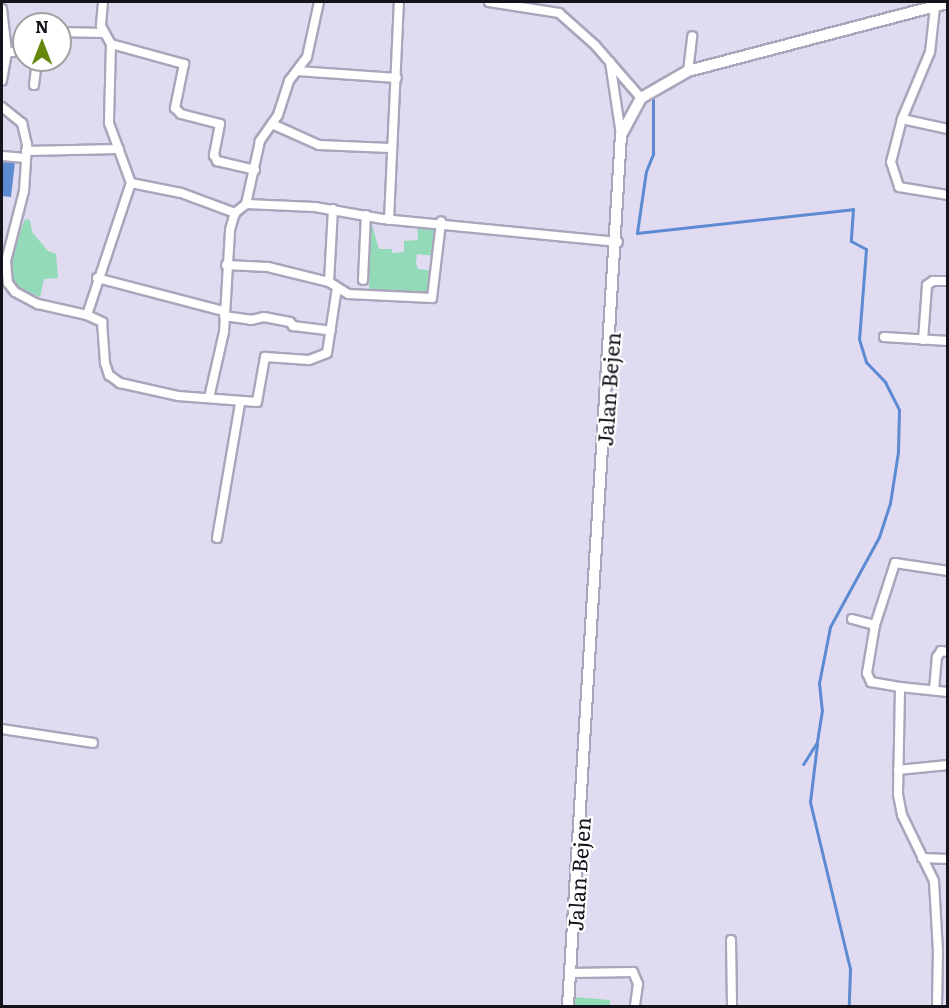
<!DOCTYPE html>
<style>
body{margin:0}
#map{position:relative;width:949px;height:1008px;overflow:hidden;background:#e1dbf2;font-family:Literata,serif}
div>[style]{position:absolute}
.green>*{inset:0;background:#93dbb8}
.water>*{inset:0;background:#5c8bd2}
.stream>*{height:3px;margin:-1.5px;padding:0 1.5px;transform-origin:1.5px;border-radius:1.5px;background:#5c8bd2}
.roads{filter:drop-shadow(2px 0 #aba5bb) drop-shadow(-2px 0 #aba5bb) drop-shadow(0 2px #aba5bb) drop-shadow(0 -2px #aba5bb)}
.minor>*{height:8px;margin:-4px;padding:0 4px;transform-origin:4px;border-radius:4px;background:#fff}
.tertiary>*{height:10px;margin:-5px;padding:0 5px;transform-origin:5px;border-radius:5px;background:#fff}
span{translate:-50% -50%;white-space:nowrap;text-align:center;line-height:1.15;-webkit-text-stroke:4.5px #fff;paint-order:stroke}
.street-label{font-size:21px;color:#14121a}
.frame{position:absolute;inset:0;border:3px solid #14121a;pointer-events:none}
.north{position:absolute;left:12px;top:12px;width:60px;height:60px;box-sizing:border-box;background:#fff;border:2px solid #a1a0a3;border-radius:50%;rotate:0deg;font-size:16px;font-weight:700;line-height:24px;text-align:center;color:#14121a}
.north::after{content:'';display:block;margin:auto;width:21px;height:27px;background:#64880c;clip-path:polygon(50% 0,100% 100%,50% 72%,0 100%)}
</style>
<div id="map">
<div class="green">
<div style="clip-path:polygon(370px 218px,379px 249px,392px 249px,392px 253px,404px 252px,404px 241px,418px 240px,417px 221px,438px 225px,436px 256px,417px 254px,416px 263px,418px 269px,434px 271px,433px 295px,369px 294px)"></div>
<div style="clip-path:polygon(25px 219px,30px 220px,32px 232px,48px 251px,56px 254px,58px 278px,44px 279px,40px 297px,14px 286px,10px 275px,14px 248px)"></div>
<div style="clip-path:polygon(573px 997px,610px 1000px,610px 1006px,572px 1006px)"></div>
</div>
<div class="water">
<div style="clip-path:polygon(2px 161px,15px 162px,11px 197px,2px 196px)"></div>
</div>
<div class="stream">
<div style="left:653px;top:97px;width:57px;rotate:90deg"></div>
<div style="left:653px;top:154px;width:18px;rotate:112deg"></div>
<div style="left:646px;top:171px;width:63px;rotate:98.3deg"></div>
<div style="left:637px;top:233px;width:217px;rotate:-6.3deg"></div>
<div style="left:853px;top:209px;width:32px;rotate:94deg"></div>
<div style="left:851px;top:241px;width:17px;rotate:28deg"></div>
<div style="left:866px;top:249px;width:90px;rotate:94.4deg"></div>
<div style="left:859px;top:339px;width:24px;rotate:73deg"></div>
<div style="left:866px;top:362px;width:28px;rotate:46deg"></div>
<div style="left:885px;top:382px;width:31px;rotate:63deg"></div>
<div style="left:899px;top:410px;width:42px;rotate:91.4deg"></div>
<div style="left:898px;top:452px;width:52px;rotate:98.9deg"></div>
<div style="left:890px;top:503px;width:36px;rotate:108deg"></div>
<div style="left:879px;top:537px;width:102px;rotate:118.6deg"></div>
<div style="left:830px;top:627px;width:57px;rotate:101.1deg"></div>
<div style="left:819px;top:683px;width:27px;rotate:84deg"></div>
<div style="left:822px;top:710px;width:32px;rotate:99deg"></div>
<div style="left:817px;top:742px;width:26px;rotate:122deg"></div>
<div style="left:817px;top:744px;width:58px;rotate:96.9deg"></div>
<div style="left:810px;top:802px;width:172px;rotate:76.5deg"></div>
<div style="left:850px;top:969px;width:37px;rotate:92deg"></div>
</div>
<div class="roads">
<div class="minor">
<div style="left:103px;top:2px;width:24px;rotate:95deg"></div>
<div style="left:101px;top:26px;width:21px;rotate:61deg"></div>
<div style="left:111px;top:44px;width:76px;rotate:15.3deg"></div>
<div style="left:184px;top:64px;width:45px;rotate:101.6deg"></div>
<div style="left:175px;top:108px;width:8px;rotate:45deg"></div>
<div style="left:181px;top:114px;width:40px;rotate:14.4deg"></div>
<div style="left:220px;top:124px;width:32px;rotate:101deg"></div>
<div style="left:214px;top:155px;width:7px;rotate:63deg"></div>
<div style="left:217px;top:161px;width:39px;rotate:13deg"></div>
<div style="left:319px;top:2px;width:56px;rotate:102.3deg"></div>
<div style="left:307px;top:57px;width:30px;rotate:127deg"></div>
<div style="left:289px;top:81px;width:36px;rotate:108deg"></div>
<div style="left:278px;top:115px;width:32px;rotate:125deg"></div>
<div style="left:260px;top:141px;width:65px;rotate:102.5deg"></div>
<div style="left:246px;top:204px;width:69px;rotate:2.5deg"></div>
<div style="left:315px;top:207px;width:69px;rotate:10deg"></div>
<div style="left:383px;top:219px;width:236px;rotate:5.6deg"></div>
<div style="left:489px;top:2px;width:71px;rotate:8.9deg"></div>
<div style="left:559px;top:13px;width:48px;rotate:41.6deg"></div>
<div style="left:595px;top:45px;width:70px;rotate:49deg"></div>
<div style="left:935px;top:7px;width:45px;rotate:96.3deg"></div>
<div style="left:930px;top:52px;width:73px;rotate:112.7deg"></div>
<div style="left:902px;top:119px;width:44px;rotate:104.3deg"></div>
<div style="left:891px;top:162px;width:26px;rotate:72deg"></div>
<div style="left:899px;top:187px;width:50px;rotate:9.3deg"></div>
<div style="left:2px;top:9px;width:43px;rotate:83.4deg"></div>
<div style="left:7px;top:52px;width:29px;rotate:100deg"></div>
<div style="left:60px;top:32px;width:44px;rotate:1.3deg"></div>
<div style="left:111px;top:44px;width:79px;rotate:91.5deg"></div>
<div style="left:109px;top:123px;width:64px;rotate:69.9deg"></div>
<div style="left:131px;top:183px;width:51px;rotate:11.3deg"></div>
<div style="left:181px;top:193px;width:58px;rotate:20.3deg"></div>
<div style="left:2px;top:53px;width:22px;rotate:-5deg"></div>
<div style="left:610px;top:62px;width:74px;rotate:81.4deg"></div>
<div style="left:297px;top:71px;width:100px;rotate:4deg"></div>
<div style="left:688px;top:71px;width:35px;rotate:-83deg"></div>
<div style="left:34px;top:85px;width:25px;rotate:-83deg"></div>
<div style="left:2px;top:107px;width:26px;rotate:39deg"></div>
<div style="left:22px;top:123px;width:23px;rotate:77deg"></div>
<div style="left:27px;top:145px;width:46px;rotate:93.7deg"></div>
<div style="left:24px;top:191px;width:72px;rotate:104.4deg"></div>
<div style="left:6px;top:261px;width:22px;rotate:85deg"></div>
<div style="left:8px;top:283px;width:11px;rotate:52deg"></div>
<div style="left:15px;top:292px;width:26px;rotate:28deg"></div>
<div style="left:38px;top:304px;width:50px;rotate:12.7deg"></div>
<div style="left:87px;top:315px;width:17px;rotate:25deg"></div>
<div style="left:102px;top:322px;width:41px;rotate:85.8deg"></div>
<div style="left:105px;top:363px;width:13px;rotate:72deg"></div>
<div style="left:109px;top:375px;width:14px;rotate:36deg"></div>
<div style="left:120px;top:383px;width:59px;rotate:12.6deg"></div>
<div style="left:178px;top:396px;width:79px;rotate:4.3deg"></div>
<div style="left:257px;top:402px;width:46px;rotate:-79.9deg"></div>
<div style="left:265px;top:357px;width:44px;rotate:3.9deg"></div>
<div style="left:309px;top:360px;width:19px;rotate:-21deg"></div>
<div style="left:327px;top:353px;width:66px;rotate:-81.3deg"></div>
<div style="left:902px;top:119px;width:47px;rotate:12.3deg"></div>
<div style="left:272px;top:124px;width:51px;rotate:24.1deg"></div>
<div style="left:319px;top:145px;width:71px;rotate:2.4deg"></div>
<div style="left:26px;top:151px;width:93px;rotate:-1.2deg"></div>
<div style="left:2px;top:156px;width:24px;rotate:5deg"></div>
<div style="left:389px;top:220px;width:218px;rotate:-87.4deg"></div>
<div style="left:226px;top:265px;width:42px;rotate:2.7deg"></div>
<div style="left:268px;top:267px;width:63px;rotate:13.8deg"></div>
<div style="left:329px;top:282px;width:73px;rotate:-86.9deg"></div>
<div style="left:97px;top:278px;width:131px;rotate:14.6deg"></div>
<div style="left:363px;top:280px;width:65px;rotate:-87.4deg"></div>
<div style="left:329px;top:282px;width:22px;rotate:32deg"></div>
<div style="left:348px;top:294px;width:84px;rotate:2.7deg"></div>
<div style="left:432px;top:298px;width:77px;rotate:-83.2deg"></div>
<div style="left:87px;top:315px;width:139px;rotate:-71.6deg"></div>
<div style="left:224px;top:316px;width:27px;rotate:8deg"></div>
<div style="left:251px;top:320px;width:13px;rotate:-13deg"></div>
<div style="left:264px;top:317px;width:26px;rotate:11deg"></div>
<div style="left:290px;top:322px;width:5px;rotate:53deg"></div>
<div style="left:293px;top:326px;width:38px;rotate:7deg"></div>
<div style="left:884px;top:337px;width:64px;rotate:3.6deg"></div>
<div style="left:923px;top:340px;width:55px;rotate:-85.8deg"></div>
<div style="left:927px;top:285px;width:7px;rotate:-34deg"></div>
<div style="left:933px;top:281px;width:15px"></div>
<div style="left:209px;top:398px;width:68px;rotate:-77.2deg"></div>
<div style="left:224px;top:332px;width:102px;rotate:-86.6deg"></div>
<div style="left:230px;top:230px;width:18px;rotate:-74deg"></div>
<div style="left:235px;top:213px;width:14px;rotate:-39deg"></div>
<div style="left:217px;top:538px;width:137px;rotate:-80.3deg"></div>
<div style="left:852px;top:619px;width:24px;rotate:15deg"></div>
<div style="left:875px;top:625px;width:49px;rotate:99.5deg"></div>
<div style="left:867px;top:673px;width:10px;rotate:66deg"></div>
<div style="left:871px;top:682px;width:29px;rotate:10deg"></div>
<div style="left:875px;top:625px;width:65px;rotate:-72.1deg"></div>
<div style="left:895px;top:563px;width:54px;rotate:8.6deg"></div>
<div style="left:934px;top:690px;width:33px;rotate:-85deg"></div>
<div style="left:937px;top:657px;width:7px;rotate:-56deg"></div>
<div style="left:941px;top:651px;width:7px;rotate:8deg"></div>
<div style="left:2px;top:729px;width:92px;rotate:8.7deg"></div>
<div style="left:898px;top:770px;width:50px;rotate:-5.7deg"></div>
<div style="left:922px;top:858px;width:26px;rotate:2deg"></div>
<div style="left:731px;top:940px;width:66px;rotate:89.1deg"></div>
<div style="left:572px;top:973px;width:61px;rotate:-0.9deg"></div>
<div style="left:633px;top:972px;width:13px;rotate:67deg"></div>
<div style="left:638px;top:984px;width:22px;rotate:98deg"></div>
<div style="left:937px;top:1006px;width:55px;rotate:-89deg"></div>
<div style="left:938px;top:951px;width:70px;rotate:-93.3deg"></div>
<div style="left:934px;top:881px;width:73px;rotate:-115.9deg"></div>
<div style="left:902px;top:815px;width:21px;rotate:-101deg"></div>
<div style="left:898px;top:794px;width:107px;rotate:-88.9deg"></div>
<div style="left:900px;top:687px;width:48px;rotate:5.9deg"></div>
</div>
<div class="tertiary">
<div style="left:568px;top:1006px;width:873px;rotate:-86.52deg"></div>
<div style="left:621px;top:135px;width:42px;rotate:-61.6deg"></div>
<div style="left:641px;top:98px;width:54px;rotate:-29.9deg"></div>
<div style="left:688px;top:71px;width:269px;rotate:-14.7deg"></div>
</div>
</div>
<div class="street-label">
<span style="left:608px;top:389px;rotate:-86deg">Jalan Bejen</span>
<span style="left:578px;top:874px;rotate:-86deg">Jalan Bejen</span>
</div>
<div class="frame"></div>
<div class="north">N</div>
</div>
